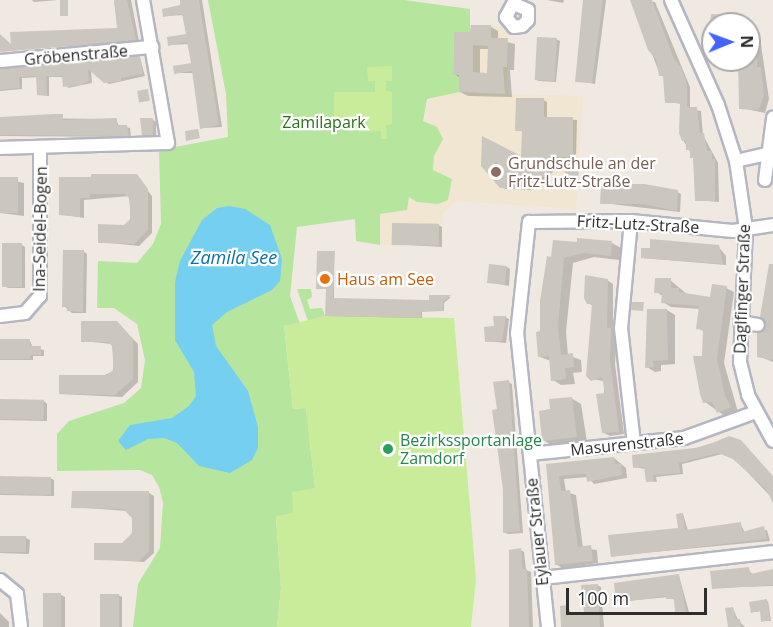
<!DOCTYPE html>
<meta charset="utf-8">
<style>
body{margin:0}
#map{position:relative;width:773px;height:627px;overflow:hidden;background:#efe9e1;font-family:"Open Sans",sans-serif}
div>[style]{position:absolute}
.education>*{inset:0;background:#f0e6d1}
.green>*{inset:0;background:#b6e59e}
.pitch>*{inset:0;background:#c9ec9a}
.water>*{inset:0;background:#75cff0}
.shadow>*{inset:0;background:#0003}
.building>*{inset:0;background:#cbc7bf;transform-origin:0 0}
.minor-tunnel>*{height:12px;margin-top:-6px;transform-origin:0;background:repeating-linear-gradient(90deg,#c8c4bd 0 12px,transparent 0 18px)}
.roads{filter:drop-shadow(2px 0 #b4b7c1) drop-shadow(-2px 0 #b4b7c1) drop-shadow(0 2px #b4b7c1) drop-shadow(0 -2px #b4b7c1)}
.minor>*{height:12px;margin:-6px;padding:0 6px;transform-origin:6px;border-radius:6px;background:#fff}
.dots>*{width:16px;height:16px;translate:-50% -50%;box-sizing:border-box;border:3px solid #fff;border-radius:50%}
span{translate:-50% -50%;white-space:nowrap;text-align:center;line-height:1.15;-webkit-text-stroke:4.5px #fff;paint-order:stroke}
.street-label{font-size:16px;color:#2e2e2e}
.park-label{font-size:16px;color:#2c6e1b}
.education-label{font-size:16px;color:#785e54}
.left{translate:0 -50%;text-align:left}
.food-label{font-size:16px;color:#c56008}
.leisure-label{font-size:16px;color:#27864d}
.water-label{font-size:18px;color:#0d6fa3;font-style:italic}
.north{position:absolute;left:701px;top:12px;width:60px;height:60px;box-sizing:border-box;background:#fff;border:2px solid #ababab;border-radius:50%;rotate:89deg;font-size:16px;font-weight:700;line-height:24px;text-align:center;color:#2e2e2e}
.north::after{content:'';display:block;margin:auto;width:21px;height:27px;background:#4264fb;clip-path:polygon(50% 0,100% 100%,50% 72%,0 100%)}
.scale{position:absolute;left:566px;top:588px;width:141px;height:27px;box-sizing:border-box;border:3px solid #2e2e2e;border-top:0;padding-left:8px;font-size:18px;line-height:21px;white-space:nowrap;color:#2e2e2e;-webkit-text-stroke:4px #fff;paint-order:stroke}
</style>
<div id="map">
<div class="education">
<div style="clip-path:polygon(471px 25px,500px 26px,508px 32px,507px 94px,583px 96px,576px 209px,456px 201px,443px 213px,438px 246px,380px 245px,379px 215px,407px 209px,427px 100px,418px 37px)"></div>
</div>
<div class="green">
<div style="clip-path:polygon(208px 0,404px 0,470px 9px,470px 32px,454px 32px,453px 75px,459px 75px,459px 92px,427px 99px,423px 121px,437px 127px,443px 139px,434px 156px,433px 170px,452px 179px,448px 200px,438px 204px,417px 202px,409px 197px,407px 210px,380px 214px,380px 245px,356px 241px,355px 219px,297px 227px,290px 296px,300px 324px,284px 326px,293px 409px,306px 408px,315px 488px,293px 513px,276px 517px,281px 588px,277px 627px,133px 627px,138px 584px,160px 548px,163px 503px,159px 487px,152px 475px,140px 470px,57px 471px,57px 434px,69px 421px,124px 403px,141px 388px,145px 360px,137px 324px,114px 308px,97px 308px,98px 261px,137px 263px,153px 244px,161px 224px,159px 150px,228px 137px,226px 94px)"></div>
<div style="clip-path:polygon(297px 289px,311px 289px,312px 297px,307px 300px,310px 309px,322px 308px,325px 316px,308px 321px)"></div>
</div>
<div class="pitch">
<div style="clip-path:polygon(392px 66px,392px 81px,386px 81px,386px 91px,392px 92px,392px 124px,386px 125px,387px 139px,381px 139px,381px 131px,359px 132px,358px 125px,334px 125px,334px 92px,375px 92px,375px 81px,368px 81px,367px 67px)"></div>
<div style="clip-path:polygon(325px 316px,454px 318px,476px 579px,471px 627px,277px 627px,281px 588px,276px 516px,293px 513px,292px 492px,315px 488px,306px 408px,293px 409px,284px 326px)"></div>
</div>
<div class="water">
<div style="clip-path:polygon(229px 206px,245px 209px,270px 225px,282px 259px,280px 281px,272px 290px,227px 312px,212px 325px,216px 346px,248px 391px,258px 427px,258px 448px,252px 460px,230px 473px,199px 466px,177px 443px,164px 438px,148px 439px,126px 450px,118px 441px,130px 425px,172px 418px,189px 406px,196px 396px,194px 372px,175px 340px,175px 282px,180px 261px,202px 220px,217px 208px)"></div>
</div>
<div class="shadow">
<div style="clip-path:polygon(32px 0,58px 0,34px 2px)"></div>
<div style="clip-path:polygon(114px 0,131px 0,139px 41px,0 51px,0 35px,12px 46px,118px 29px)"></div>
<div style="clip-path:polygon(181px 0,202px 0,222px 127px,202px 128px,193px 73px,175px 73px,193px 64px,189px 44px,170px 45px,188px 35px,184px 15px,165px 16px,182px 6px)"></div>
<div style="clip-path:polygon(547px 0,564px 0,563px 3px)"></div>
<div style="clip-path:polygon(584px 0,606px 0,595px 84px,577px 81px)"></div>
<div style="clip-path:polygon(632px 0,655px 2px,690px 87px,690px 109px,701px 111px,703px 135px,718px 163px,719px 202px,696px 200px,695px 160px,683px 140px,682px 104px,667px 102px,665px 77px,660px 75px)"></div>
<div style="clip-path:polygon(712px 15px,737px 16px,743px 24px,713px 24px,713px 33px)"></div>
<div style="clip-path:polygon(evenodd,491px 27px,498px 31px,498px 40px,515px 44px,514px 70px,510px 70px,512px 97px,468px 96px,460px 92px,461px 78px,454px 74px,472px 34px,491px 27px,480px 49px,490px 49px,489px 74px,480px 74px,480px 49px)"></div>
<div style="clip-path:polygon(749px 34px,760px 38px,769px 99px,765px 113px,741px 108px,738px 60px,749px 60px)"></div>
<div style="clip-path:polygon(556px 39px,560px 41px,556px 82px,539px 81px,535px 79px)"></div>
<div style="clip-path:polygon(140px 58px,145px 76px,109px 84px,91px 70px,92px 83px,68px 88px,64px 77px,49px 77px,49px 96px,38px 95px,38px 77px,22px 78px,22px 89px,0 91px,0 68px)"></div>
<div style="clip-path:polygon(543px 100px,547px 102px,547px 118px,577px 120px,576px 158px,553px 158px,553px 172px,533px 190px,506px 189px,501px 187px,523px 158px,524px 132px,517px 130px)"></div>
<div style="clip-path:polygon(0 118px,116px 119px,119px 126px,130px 128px,131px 137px,0 136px)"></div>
<div style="clip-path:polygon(153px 120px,156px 122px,156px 137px,147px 137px,144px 135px)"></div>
<div style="clip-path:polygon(578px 163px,579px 163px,578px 182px,567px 177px)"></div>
<div style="clip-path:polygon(136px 176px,152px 196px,152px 233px,139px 246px,100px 242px,131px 220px,129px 196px,84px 200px,84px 218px,60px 214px,61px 178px)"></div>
<div style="clip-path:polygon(0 178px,24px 183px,24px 216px,0 213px)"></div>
<div style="clip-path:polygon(677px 192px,681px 194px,680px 212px,602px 203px)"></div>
<div style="clip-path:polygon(438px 225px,442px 227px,442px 247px,394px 244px)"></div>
<div style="clip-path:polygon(554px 242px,612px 243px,621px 248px,619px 260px,594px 257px,573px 263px,566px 332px,568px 355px,581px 360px,582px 372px,573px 373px,575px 384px,561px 385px,553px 380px,551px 361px,540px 357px)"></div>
<div style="clip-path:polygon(22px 245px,25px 247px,25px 288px,8px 288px,4px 286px)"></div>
<div style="clip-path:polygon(718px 246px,726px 256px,726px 265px,642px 258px)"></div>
<div style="clip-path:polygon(83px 251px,87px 254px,86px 313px,72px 313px,64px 306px)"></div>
<div style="clip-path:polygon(334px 253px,334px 299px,431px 302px,431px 297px,451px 297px,444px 303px,444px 311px,422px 311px,422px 318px,327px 316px,327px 289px)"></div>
<div style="clip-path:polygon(507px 267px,510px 269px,509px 286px,489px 282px)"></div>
<div style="clip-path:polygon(773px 271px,773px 362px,758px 356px,768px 326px)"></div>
<div style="clip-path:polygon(607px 280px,613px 284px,613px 331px,617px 333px,615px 364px,624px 434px,610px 436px,604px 433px,604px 381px,592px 379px,593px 306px,588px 303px)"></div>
<div style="clip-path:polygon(670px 280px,688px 295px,711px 299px,726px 288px,734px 292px,724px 363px,738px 412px,726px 417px,705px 402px,705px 332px,698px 328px,700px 309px,671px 307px,663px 302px,663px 296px,656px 292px)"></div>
<div style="clip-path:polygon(667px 310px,675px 315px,675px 364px,661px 365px,661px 371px,655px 372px,647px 367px)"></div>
<div style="clip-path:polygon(505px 317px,509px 319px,506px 343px,486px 341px)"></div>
<div style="clip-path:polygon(117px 323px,138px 344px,138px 382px,122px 397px,60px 394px,114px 371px,112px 344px,83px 341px)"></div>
<div style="clip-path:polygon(0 340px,30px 341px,33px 348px,44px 350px,44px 356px,33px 356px,33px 360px,0 360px)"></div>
<div style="clip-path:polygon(508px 382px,512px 384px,523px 533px,508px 534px,504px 532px,507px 520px,498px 411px)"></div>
<div style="clip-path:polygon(571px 398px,581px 404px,587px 442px,553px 446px,543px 440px,552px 411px)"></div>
<div style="clip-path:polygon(0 401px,44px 401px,47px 404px,47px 421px,0 420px)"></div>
<div style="clip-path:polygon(729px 438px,773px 477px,773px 499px,735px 459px,722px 454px,682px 464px,683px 474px,656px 477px,657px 482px,647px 481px,646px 469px,634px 467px)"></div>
<div style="clip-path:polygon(614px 458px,626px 468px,627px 478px,594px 484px,588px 477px,564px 479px,566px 492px,576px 495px,583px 548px,597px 550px,598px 563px,562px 568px,556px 564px,547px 465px)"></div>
<div style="clip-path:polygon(0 478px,50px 478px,54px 480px,54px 496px,0 495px)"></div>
<div style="clip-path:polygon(149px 493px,154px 496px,154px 553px,144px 562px,95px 559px,123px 545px,134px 534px,134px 517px,127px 511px,73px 507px)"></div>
<div style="clip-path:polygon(683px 514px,688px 531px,740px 523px,745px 533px,767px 530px,770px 541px,612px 556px,680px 529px)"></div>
<div style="clip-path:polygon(0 537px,26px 538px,30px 540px,29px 554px,0 553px)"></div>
<div style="clip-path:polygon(521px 550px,524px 552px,526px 570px,531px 572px,533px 627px,512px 627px,509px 603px)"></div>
<div style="clip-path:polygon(748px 569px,753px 575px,773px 571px,773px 586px,713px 588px)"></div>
<div style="clip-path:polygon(679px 576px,689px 612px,677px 611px,675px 600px,668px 597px,617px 602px)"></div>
<div style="clip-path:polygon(597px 585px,601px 587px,604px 627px,563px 627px,568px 607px,572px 615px,586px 614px)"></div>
<div style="clip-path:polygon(61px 595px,65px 597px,65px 627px,44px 627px)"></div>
<div style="clip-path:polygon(118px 595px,122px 597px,122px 627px,102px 627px)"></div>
<div style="clip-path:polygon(768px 601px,771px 621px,764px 621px,762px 611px,753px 612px)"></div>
<div style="clip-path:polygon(733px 608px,738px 620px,745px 627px,729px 627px)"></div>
<div style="clip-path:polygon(0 613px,9px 622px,9px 627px,0 627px)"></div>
</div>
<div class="building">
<div style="left:60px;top:0;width:8px;height:16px"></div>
<div style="clip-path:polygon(114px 0,127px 0,136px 40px,0 52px,0 34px,11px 44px,10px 32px,117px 28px)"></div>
<div style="clip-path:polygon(180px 0,199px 0,219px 125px,200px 129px,192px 71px,174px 74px,173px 66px,191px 63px,187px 42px,168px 46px,167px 37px,186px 34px,182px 14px,163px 17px,162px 9px,180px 5px)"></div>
<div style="clip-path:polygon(583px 0,603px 0,592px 83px,575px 82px)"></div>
<div style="clip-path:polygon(630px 0,652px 0,674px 59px,681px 67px,687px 84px,687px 107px,697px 107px,700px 133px,704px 133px,707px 151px,712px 151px,712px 159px,715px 159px,715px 201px,695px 201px,693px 158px,690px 158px,690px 150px,686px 150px,686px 141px,682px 141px,679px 133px,680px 103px,665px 103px,663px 76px,659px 76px,656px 59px,648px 50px)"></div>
<div style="clip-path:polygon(711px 14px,738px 15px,737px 24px,710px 24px)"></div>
<div style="clip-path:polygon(evenodd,471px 25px,491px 25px,491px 38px,508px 38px,507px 67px,503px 67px,505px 94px,459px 92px,459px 75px,453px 75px,454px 32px,470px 32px,471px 25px,473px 45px,488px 46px,487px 73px,473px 72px,473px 45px)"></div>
<div style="left:537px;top:37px;width:20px;height:43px;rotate:3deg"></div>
<div style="clip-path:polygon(749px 42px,758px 42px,757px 67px,761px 67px,764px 95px,759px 110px,739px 109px,738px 60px,749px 60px)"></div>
<div style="clip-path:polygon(140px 56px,143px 74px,121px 78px,121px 81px,104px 83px,88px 69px,89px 81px,81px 85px,63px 87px,62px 76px,46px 76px,47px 95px,37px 95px,36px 76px,19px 77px,20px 88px,0 90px,0 69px)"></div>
<div style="left:148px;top:89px;width:12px;height:11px;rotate:81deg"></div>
<div style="clip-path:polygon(516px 98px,544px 98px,544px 117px,573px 117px,573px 157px,550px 157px,550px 170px,529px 189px,500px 188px,481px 166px,482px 136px,521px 156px,522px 131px,515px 131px)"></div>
<div style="clip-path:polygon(54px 114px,63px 114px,63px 120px,117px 118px,117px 125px,127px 125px,129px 136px,0 135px,0 117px)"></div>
<div style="clip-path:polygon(140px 118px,153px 118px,153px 135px,142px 136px)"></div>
<div style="clip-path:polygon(198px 129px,200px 138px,186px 141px,185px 131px)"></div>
<div style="clip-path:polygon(566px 161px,578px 161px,577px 183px,565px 177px)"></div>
<div style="clip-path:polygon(91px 174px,137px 174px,148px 189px,148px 230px,134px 244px,98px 243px,98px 224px,124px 225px,130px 219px,130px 199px,125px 194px,90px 194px,90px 198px,80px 198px,80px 217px,59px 215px,59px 177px,91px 177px)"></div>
<div style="left:0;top:177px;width:18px;height:36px"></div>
<div style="clip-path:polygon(601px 184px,644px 184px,678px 190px,677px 211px,643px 204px,600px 204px)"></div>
<div style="left:392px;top:223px;width:47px;height:22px;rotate:1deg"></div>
<div style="clip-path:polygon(577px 238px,612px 241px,611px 256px,584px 253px,564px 258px,558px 326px,561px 355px,573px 353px,574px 367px,565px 368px,566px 379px,551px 381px,549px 356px,538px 357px,536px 332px,540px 331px,540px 301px,547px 256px,551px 257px,553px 240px,577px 242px)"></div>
<div style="clip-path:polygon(650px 239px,719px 245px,723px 264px,641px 258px,641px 248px,650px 248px)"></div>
<div style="left:22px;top:243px;width:44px;height:20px;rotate:90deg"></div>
<div style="clip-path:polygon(63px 250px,84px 250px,83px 312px,67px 311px,67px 307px,62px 307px)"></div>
<div style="clip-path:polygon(317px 251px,335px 251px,333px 298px,429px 300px,429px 295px,451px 295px,443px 302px,443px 311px,421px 312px,421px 318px,325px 316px,326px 289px,316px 289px)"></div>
<div style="left:489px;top:264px;width:18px;height:19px;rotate:6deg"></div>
<div style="clip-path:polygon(769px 264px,773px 264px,773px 360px,757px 357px,757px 333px,766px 326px,760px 317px)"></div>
<div style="clip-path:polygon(585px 275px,608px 279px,607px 328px,611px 328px,610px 360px,619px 432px,602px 433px,596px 394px,605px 393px,602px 377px,591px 381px,586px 376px,592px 304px,587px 304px,584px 298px)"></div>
<div style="clip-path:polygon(655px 278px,671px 278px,671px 288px,679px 288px,679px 292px,710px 297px,712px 284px,727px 286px,717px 358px,725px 396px,731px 407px,717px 413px,712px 402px,703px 403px,700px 394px,693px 356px,702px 356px,703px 330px,696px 329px,699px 306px,661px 303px,662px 293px,654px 293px)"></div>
<div style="clip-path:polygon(632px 302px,644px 302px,643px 311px,631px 310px)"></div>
<div style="clip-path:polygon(647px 309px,667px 309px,668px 360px,653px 361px,654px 367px,645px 368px)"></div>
<div style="clip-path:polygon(493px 316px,506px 316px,502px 341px,485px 342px,484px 327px,494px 326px)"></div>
<div style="clip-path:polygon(81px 321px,117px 321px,133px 339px,133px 379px,115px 395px,59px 394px,59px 375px,107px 375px,113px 370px,113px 347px,108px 342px,81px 342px)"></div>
<div style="clip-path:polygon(0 339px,30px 339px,30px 346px,41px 346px,41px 355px,30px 355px,30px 359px,0 359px)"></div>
<div style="clip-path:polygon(509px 380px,520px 531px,503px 533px,503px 490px,492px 410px,497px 409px,493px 382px)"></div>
<div style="clip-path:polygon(572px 397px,577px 437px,542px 441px,539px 411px,550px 409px,549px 399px)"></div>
<div style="left:0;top:399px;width:44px;height:20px;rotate:1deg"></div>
<div style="clip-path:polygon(729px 436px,741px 440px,773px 476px,773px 503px,766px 489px,733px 459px,718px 453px,679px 463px,680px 473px,653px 475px,654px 481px,646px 482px,644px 467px,633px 468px,632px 455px,703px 447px)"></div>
<div style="clip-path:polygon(614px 457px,615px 464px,621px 463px,622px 475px,587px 482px,586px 474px,559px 476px,561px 491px,570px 490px,578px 547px,591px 545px,593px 561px,555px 565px,546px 464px)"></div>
<div style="left:0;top:476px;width:51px;height:18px;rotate:1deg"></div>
<div style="clip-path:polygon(72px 491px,149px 491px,149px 551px,139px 561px,94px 560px,94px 543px,122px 543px,132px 533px,132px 518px,123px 509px,71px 508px)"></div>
<div style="clip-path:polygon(683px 513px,685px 530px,741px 522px,742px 532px,764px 526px,767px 539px,611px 557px,608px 535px,678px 528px,676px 514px)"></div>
<div style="left:0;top:536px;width:26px;height:16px"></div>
<div style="clip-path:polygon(521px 548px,523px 569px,527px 569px,529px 627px,509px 627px,509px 550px)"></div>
<div style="clip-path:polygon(749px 567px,750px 574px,773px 569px,773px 585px,712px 589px,710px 571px)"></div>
<div style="clip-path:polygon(679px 574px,686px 611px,675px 612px,674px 599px,666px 599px,666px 596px,616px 603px,614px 583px)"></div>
<div style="clip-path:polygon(598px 584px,600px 627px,561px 627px,560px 606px,568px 605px,569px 614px,584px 612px,581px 585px)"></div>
<div style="left:43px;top:593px;width:18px;height:34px"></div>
<div style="left:100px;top:594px;width:19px;height:33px"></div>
<div style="clip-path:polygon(767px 599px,770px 620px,761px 622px,760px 611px,751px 613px,749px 602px)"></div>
<div style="clip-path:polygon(733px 607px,736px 619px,740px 619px,741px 627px,728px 627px,725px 608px)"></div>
</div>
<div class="minor-tunnel">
<div style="left:758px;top:325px;width:15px;rotate:11deg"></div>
</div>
<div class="roads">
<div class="minor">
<div style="left:671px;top:0;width:115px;rotate:65.9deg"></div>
<div style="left:718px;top:105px;width:59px;rotate:72.2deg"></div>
<div style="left:736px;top:161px;width:69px;rotate:81.6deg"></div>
<div style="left:746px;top:229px;width:133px;rotate:92.6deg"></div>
<div style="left:740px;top:362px;width:34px;rotate:76deg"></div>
<div style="left:748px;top:395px;width:52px;rotate:61.5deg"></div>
<div style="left:514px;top:4px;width:15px;rotate:23deg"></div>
<div style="left:528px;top:10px;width:10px;rotate:90deg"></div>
<div style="left:528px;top:20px;width:8px;rotate:135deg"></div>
<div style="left:522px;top:26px;width:8px;rotate:173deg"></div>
<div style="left:514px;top:27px;width:13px;rotate:-129deg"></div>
<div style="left:506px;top:17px;width:19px;rotate:-62deg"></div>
<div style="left:0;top:61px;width:153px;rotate:-5.3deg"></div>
<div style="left:0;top:148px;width:168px;rotate:-1.7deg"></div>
<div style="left:168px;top:143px;width:145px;rotate:-99.9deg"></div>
<div style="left:736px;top:161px;width:32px;rotate:-13deg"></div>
<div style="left:765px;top:180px;width:63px;rotate:-82.6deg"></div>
<div style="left:631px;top:221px;width:107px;rotate:95.3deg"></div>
<div style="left:621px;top:328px;width:116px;rotate:83.6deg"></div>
<div style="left:0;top:316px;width:25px;rotate:-7deg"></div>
<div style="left:25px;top:313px;width:23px;rotate:-49deg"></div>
<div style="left:40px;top:296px;width:146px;rotate:-90deg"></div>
<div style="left:740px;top:322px;width:18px;rotate:9deg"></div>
<div style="left:530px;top:454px;width:155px;rotate:-5.9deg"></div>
<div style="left:684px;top:438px;width:77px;rotate:-19.9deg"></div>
<div style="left:542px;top:578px;width:232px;rotate:-6.4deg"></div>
<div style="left:0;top:580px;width:22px;rotate:39deg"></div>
<div style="left:17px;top:594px;width:33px;rotate:83deg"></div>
<div style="left:548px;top:627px;width:295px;rotate:-96deg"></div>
<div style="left:517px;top:334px;width:113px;rotate:-83.9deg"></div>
<div style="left:529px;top:222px;width:102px;rotate:-0.6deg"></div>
<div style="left:631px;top:221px;width:102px;rotate:5.6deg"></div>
<div style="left:733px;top:231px;width:40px;rotate:-8.5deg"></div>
</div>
</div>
<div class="dots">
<div style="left:496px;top:172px;background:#8d6e63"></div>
<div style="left:325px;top:279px;background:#e8710a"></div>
<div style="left:388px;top:449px;background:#2e9e5b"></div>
</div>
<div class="street-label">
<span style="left:76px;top:55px;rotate:-5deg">Gröbenstraße</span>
<span style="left:638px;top:224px;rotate:3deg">Fritz-Lutz-Straße</span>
<span style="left:40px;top:229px;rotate:-89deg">Ina-Seidel-Bogen</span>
<span style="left:742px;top:289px;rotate:-88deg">Daglfinger Straße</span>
<span style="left:627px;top:444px;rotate:-6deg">Masurenstraße</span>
<span style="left:537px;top:532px;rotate:-96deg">Eylauer Straße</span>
</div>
<div class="park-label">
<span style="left:324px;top:122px">Zamilapark</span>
</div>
<div class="education-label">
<span class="left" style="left:508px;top:172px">Grundschule an der<br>Fritz-Lutz-Straße</span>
</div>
<div class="food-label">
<span class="left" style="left:337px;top:279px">Haus am See</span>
</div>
<div class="leisure-label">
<span class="left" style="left:400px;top:449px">Bezirkssportanlage<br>Zamdorf</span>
</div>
<div class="water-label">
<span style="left:234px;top:257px">Zamila See</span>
</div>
<div class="north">N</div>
<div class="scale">100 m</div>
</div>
